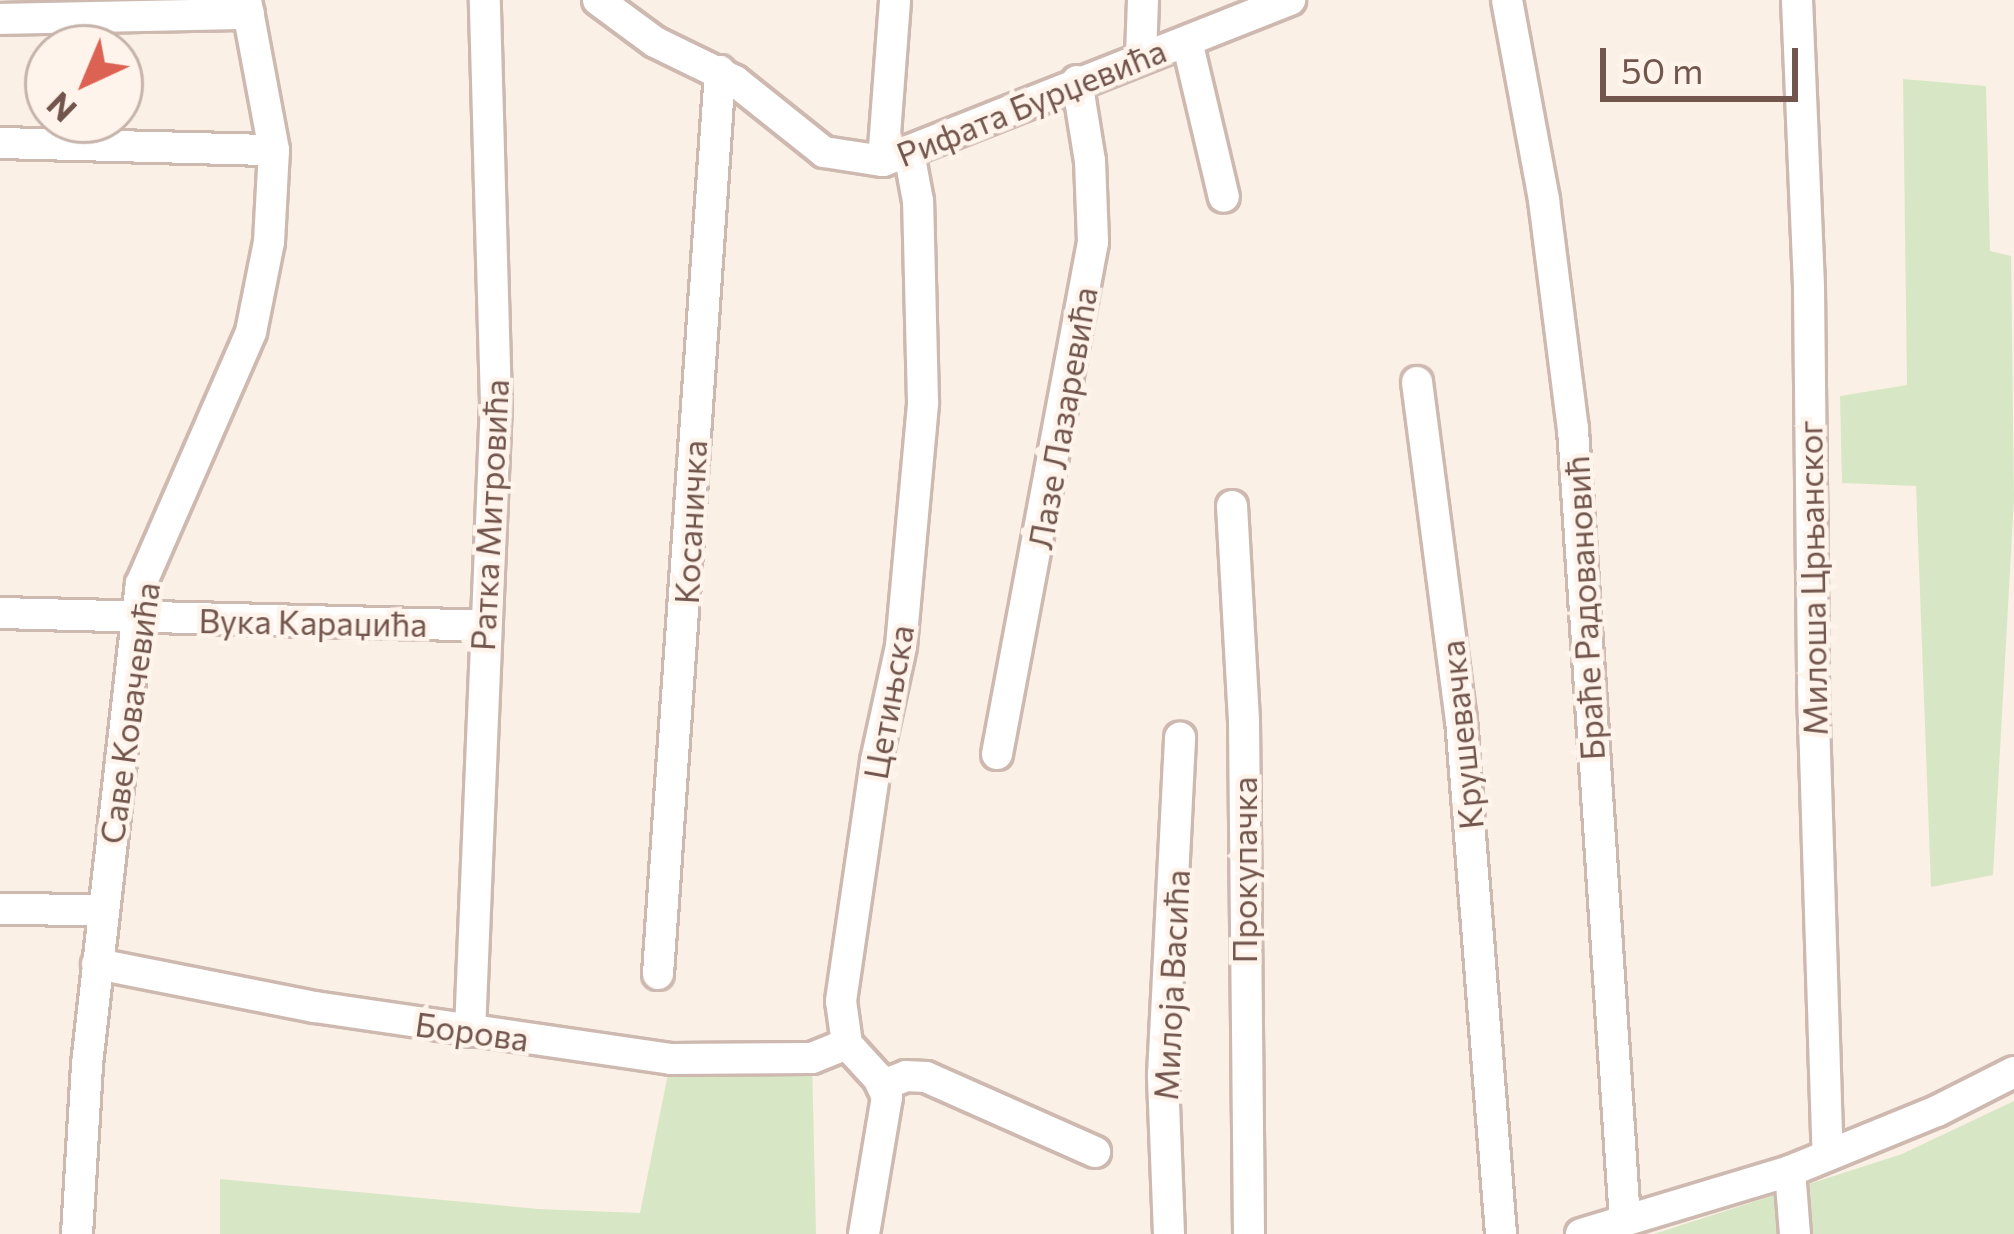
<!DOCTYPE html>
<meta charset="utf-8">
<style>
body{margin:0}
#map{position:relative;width:2014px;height:1234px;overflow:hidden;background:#fbf0e6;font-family:Commissioner,sans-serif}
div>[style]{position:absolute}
.green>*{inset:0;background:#d7e7c5}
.roads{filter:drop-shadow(3px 0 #ceb9b0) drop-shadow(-3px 0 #ceb9b0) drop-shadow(0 3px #ceb9b0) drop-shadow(0 -3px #ceb9b0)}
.minor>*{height:30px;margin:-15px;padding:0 15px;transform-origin:15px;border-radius:15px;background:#fff}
span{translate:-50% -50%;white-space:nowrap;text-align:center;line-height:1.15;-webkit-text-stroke:9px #fef4eb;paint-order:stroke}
.street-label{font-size:33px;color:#72554c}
.north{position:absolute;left:24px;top:24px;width:120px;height:120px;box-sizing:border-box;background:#fef4eb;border:3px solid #c6b4ab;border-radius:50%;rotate:224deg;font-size:33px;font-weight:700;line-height:48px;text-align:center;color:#72554c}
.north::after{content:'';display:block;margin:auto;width:42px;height:54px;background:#dc6253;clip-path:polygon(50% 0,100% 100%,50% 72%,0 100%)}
.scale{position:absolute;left:1600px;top:48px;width:198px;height:54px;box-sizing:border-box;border:6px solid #72554c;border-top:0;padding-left:15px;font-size:36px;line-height:42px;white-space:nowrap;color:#72554c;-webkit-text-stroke:9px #fef4eb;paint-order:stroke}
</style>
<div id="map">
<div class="green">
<div style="clip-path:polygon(1903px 79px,1986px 86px,1990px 251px,2011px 256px,2014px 499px,1993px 875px,1931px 887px,1916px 486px,1842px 483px,1840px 396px,1907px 385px)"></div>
<div style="clip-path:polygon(812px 1058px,816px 1234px,220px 1234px,220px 1179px,538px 1209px,640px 1213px,671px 1059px)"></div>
<div style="clip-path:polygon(2014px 1101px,2014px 1234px,1654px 1234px,1902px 1154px)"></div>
</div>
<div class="roads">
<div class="minor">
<div style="left:598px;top:0;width:71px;rotate:36.4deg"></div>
<div style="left:655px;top:42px;width:89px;rotate:26deg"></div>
<div style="left:735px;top:81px;width:114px;rotate:38.6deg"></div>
<div style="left:824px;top:152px;width:60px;rotate:8.7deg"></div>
<div style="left:883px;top:161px;width:438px;rotate:-21.6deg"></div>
<div style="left:1507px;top:0;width:203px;rotate:79.5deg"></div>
<div style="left:1544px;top:200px;width:231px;rotate:82.8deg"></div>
<div style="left:1573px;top:429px;width:793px;rotate:86.24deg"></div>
<div style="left:1797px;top:0;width:289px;rotate:87.6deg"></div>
<div style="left:1809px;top:289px;width:400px;rotate:89.4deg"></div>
<div style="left:1813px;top:689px;width:466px;rotate:88.2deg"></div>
<div style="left:0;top:19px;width:249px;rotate:-1.2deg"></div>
<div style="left:1187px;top:41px;width:160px;rotate:76.7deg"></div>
<div style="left:1141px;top:57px;width:57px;rotate:-88deg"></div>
<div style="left:0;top:143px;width:274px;rotate:1.5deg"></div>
<div style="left:883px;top:161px;width:161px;rotate:-85.7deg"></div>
<div style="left:1417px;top:382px;width:340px;rotate:82.6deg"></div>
<div style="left:1461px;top:719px;width:517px;rotate:85.56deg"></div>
<div style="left:1232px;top:506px;width:215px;rotate:86.8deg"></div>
<div style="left:1244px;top:721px;width:513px;rotate:89.44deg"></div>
<div style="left:0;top:613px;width:483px;rotate:1.5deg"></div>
<div style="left:997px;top:754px;width:521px;rotate:-79.38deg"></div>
<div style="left:1093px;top:242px;width:81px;rotate:-92.1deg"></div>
<div style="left:1090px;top:161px;width:81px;rotate:-99.2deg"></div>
<div style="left:0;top:909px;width:103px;rotate:0.6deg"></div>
<div style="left:97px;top:964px;width:222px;rotate:11.2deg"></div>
<div style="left:315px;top:1007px;width:360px;rotate:8.3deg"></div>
<div style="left:671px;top:1059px;width:141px;rotate:-0.4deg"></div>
<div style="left:812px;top:1058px;width:38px;rotate:-22deg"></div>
<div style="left:658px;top:974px;width:905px;rotate:-86.07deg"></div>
<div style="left:470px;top:1031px;width:629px;rotate:-87.63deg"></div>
<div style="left:496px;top:403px;width:403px;rotate:-91.6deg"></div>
<div style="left:883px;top:1085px;width:25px;rotate:-21deg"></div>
<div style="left:906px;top:1076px;width:20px;rotate:3deg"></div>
<div style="left:926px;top:1077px;width:185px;rotate:23.9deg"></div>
<div style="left:1790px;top:1171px;width:63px;rotate:85.5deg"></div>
<div style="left:77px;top:1234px;width:170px;rotate:-86.6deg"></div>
<div style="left:87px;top:1064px;width:483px;rotate:-83.6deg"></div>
<div style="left:141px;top:584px;width:275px;rotate:-66.4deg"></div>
<div style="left:251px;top:332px;width:92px;rotate:-78.7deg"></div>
<div style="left:269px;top:242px;width:92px;rotate:-86.9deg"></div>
<div style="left:274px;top:150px;width:153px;rotate:-100.6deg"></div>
<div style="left:864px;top:1234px;width:139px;rotate:-80.5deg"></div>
<div style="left:887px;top:1097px;width:21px;rotate:-115deg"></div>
<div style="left:878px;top:1078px;width:46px;rotate:-132.4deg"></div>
<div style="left:847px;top:1044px;width:43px;rotate:-97.9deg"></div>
<div style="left:841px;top:1001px;width:243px;rotate:-81.7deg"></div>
<div style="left:876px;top:761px;width:118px;rotate:-77.7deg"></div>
<div style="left:901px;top:646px;width:245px;rotate:-84.8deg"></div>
<div style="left:923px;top:402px;width:201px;rotate:-91.4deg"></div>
<div style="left:918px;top:201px;width:49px;rotate:-100.6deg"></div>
<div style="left:1169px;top:1234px;width:159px;rotate:-92.2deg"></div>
<div style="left:1163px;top:1075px;width:338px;rotate:-87.1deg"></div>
<div style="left:1581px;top:1234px;width:218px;rotate:-16.8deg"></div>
<div style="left:1790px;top:1171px;width:159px;rotate:-22.2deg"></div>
<div style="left:1937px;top:1111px;width:86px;rotate:-26.9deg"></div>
</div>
</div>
<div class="street-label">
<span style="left:1031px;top:102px;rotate:-22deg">Рифата Бурџевића</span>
<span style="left:1062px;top:418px;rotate:-80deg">Лазе Лазаревића</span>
<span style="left:489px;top:515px;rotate:-87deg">Ратка Митровића</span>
<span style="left:690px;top:522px;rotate:-87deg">Косаничка</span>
<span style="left:1812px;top:578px;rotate:-91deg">Милоша Црњанског</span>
<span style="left:1584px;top:608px;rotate:-93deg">Браће Радовановић</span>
<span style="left:313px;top:622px;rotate:1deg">Вука Караџића</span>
<span style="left:888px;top:702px;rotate:-80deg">Цетињска</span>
<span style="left:129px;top:713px;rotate:-82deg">Саве Ковачевића</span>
<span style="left:1461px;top:735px;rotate:-96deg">Крушевачка</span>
<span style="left:1244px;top:870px;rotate:-90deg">Прокупачка</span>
<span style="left:1171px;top:985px;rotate:-87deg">Милоја Васића</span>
<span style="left:472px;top:1031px;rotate:8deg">Борова</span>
</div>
<div class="north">N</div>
<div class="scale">50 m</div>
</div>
